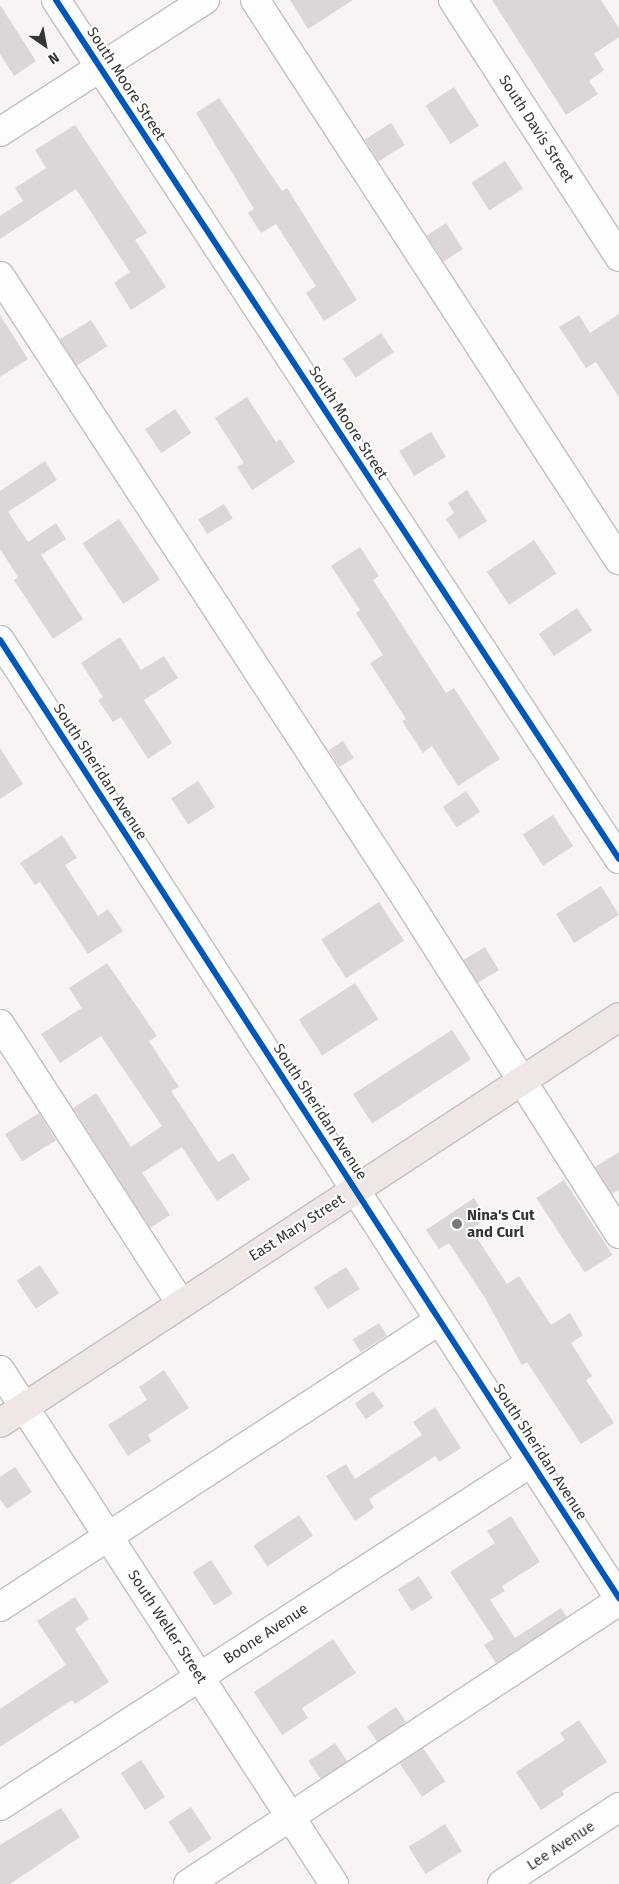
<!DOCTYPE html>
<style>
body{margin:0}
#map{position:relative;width:619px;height:1884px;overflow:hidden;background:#f7f4f3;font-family:"Fira Sans",sans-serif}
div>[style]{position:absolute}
.building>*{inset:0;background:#dad7d6;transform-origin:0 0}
.roads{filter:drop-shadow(1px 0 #c3c1c0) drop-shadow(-1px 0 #c3c1c0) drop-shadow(0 1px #c3c1c0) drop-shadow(0 -1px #c3c1c0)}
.minor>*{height:28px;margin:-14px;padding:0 14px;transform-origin:14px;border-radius:14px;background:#fefdfd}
.major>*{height:28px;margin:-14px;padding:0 14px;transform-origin:14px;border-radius:14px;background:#eee7e5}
.cycleway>*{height:6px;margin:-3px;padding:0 3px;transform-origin:3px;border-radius:3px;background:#0057b8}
.dots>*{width:14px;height:14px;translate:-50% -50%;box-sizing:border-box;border:2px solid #fff;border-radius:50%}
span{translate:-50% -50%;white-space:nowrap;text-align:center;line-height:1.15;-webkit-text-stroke:4px #fff;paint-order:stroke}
.street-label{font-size:15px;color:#373534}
.poi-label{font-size:15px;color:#373534;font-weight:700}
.left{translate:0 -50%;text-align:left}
.north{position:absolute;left:20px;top:20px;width:50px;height:50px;-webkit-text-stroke:4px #fff;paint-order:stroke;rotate:147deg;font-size:14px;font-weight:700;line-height:20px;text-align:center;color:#373534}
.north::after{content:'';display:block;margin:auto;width:18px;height:22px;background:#373534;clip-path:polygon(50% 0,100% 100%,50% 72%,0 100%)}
</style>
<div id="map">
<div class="building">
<div style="clip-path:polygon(290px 0,353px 0,308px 29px)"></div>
<div style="clip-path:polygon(492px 0,601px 0,619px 28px,619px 37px,594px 54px,604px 70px,589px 81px,598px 94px,566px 115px)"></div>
<div style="clip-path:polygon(0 5px,36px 61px,14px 76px,0 54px)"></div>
<div style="left:454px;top:87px;width:46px;height:34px;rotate:57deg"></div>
<div style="clip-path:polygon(219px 98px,282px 191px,287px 188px,357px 300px,324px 321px,306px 293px,316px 286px,276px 224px,261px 233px,248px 213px,254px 209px,196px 113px)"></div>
<div style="left:391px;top:123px;width:26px;height:31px;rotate:58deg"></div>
<div style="clip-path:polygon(75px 125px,147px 233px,135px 240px,166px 287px,131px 310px,114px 283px,130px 272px,76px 189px,0 239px,0 216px,23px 201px,15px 188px,46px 168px,35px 150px)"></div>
<div style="left:505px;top:161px;width:33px;height:40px;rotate:57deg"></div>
<div style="left:446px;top:223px;width:31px;height:23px;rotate:57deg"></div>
<div style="clip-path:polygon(619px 314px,619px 397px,596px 362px,586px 368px,559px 327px,579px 315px,590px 333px)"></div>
<div style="clip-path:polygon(0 315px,28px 359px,0 377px)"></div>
<div style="left:91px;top:320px;width:31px;height:37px;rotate:58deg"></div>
<div style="left:381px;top:333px;width:23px;height:46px;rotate:56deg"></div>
<div style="clip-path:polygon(247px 397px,276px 442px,280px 439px,295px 462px,252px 490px,237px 467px,244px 463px,215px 418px)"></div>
<div style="left:175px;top:409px;width:29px;height:36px;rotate:56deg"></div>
<div style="left:431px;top:432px;width:29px;height:37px;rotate:59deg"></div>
<div style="clip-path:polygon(45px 461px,57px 480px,8px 512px,28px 542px,56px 523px,66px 539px,41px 555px,83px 619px,53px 639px,14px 580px,18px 577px,0 549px,0 491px)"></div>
<div style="clip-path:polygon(467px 490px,487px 521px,459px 539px,446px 519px,454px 513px,448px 503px)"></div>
<div style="left:224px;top:504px;width:17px;height:30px;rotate:59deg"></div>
<div style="left:119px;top:519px;width:73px;height:44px;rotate:56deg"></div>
<div style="left:534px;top:540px;width:40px;height:57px;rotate:56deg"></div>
<div style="clip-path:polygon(360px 547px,379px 576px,373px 580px,446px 693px,454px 688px,500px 759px,458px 786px,432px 746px,423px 753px,402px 721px,406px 719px,370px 663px,383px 655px,356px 613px,360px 610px,331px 566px)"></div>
<div style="left:577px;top:608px;width:27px;height:46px;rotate:56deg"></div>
<div style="clip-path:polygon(120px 637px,141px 670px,164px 656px,178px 678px,144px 700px,172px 743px,148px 759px,121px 717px,113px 722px,98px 700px,103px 697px,81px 663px)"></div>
<div style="left:343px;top:741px;width:20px;height:17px;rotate:57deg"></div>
<div style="clip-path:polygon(0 748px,23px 784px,0 799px)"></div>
<div style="left:198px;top:781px;width:31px;height:32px;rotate:57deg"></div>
<div style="left:466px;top:791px;width:25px;height:28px;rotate:56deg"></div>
<div style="left:553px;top:815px;width:37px;height:36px;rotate:57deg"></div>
<div style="clip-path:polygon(62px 835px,77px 858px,65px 865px,98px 916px,108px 909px,123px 931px,88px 954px,40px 882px,35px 885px,20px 863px)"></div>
<div style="left:601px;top:886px;width:34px;height:53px;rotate:58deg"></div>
<div style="left:379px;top:902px;width:46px;height:69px;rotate:57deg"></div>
<div style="left:485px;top:947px;width:27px;height:25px;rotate:59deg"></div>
<div style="clip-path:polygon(107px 963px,157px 1036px,149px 1041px,179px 1087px,171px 1091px,218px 1162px,233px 1153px,250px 1179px,217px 1201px,182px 1147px,142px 1173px,170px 1215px,150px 1228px,73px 1108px,96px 1093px,131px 1147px,162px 1126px,101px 1036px,60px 1063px,41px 1034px,82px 1008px,69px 988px)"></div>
<div style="left:355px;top:983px;width:43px;height:67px;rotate:57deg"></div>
<div style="left:452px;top:1030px;width:35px;height:118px;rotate:57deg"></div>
<div style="left:39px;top:1113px;width:32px;height:40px;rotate:58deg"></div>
<div style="clip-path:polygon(619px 1152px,619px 1190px,612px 1194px,595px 1167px)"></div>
<div style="left:564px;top:1180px;width:89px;height:33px;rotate:57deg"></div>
<div style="clip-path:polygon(474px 1198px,487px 1218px,471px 1229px,507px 1284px,519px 1276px,551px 1325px,570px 1313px,583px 1335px,571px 1343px,592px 1376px,586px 1380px,614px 1423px,581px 1444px,527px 1362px,522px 1365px,485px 1298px,449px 1243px,439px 1249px,426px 1230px)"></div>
<div style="left:40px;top:1265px;width:34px;height:28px;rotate:56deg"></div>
<div style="left:346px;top:1267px;width:26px;height:38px;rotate:58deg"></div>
<div style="left:379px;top:1323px;width:15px;height:31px;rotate:58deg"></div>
<div style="clip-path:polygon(164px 1370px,189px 1408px,148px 1435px,151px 1441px,128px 1456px,108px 1425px,147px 1400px,139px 1387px)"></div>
<div style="left:373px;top:1391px;width:19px;height:22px;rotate:55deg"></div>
<div style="clip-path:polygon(435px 1407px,461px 1448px,439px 1462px,435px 1456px,369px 1499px,374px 1508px,355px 1521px,326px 1476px,346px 1464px,355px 1479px,422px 1435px,413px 1422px)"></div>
<div style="clip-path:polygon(15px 1467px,32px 1492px,7px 1509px,0 1499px,0 1477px)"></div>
<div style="left:299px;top:1515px;width:25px;height:55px;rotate:56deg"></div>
<div style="clip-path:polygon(511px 1516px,540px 1562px,502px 1586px,505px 1591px,490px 1600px,515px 1638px,561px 1608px,567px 1617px,496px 1663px,484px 1645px,494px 1639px,450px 1572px,495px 1543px,487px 1531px)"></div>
<div style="left:211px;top:1560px;width:40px;height:22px;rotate:57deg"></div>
<div style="left:419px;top:1576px;width:26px;height:25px;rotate:58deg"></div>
<div style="clip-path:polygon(75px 1597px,89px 1619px,75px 1629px,109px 1682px,75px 1704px,72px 1700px,0 1747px,0 1709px,66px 1665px,37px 1621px)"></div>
<div style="clip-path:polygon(333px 1639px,356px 1673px,302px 1708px,308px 1718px,282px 1735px,254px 1692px)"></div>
<div style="left:396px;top:1707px;width:18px;height:35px;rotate:56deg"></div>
<div style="clip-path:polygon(579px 1720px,607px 1762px,562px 1791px,564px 1795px,541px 1810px,516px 1772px,565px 1740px,560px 1733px)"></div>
<div style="left:335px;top:1743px;width:22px;height:32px;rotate:56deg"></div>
<div style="left:423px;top:1748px;width:40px;height:28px;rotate:56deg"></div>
<div style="left:141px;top:1760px;width:44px;height:24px;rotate:57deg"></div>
<div style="left:191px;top:1807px;width:38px;height:27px;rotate:57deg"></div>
<div style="clip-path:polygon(61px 1808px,80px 1837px,10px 1884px,0 1884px,0 1845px)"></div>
<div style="left:445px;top:1824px;width:32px;height:43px;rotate:58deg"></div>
</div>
<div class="roads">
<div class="minor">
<div style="left:56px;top:0;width:1027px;rotate:56.76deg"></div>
<div style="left:255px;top:0;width:668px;rotate:56.98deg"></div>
<div style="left:453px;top:0;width:306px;rotate:57.1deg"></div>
<div style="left:0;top:132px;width:244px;rotate:-32.8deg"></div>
<div style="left:0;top:276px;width:743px;rotate:56.87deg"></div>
<div style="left:406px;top:898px;width:398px;rotate:57.6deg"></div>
<div style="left:0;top:640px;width:1141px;rotate:57.13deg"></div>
<div style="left:0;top:1024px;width:333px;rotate:57.1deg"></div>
<div style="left:0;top:1370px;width:613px;rotate:56.98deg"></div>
<div style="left:0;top:1607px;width:525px;rotate:-33.12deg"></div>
<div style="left:0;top:1806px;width:634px;rotate:-32.89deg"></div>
<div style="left:188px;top:1884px;width:516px;rotate:-33.29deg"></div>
<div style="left:502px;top:1884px;width:140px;rotate:-33.3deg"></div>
</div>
<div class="major">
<div style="left:0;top:1423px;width:740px;rotate:-33.26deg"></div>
</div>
</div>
<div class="cycleway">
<div style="left:56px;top:0;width:1027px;rotate:56.76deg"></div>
<div style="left:0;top:640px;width:1141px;rotate:57.13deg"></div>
</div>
<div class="dots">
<div style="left:457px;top:1224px;background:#7a7877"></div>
</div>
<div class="street-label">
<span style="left:126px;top:84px;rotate:57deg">South Moore Street</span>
<span style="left:536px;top:129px;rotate:57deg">South Davis Street</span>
<span style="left:348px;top:423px;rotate:57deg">South Moore Street</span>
<span style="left:100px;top:772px;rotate:57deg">South Sheridan Avenue</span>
<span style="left:320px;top:1112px;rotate:57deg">South Sheridan Avenue</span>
<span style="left:297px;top:1228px;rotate:-33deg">East Mary Street</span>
<span style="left:540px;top:1452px;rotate:57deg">South Sheridan Avenue</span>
<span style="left:167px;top:1627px;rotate:57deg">South Weller Street</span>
<span style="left:266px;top:1634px;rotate:-33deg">Boone Avenue</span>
<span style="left:561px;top:1846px;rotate:-33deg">Lee Avenue</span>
</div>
<div class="poi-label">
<span class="left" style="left:467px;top:1224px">Nina's Cut<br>and Curl</span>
</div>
<div class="north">N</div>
</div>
